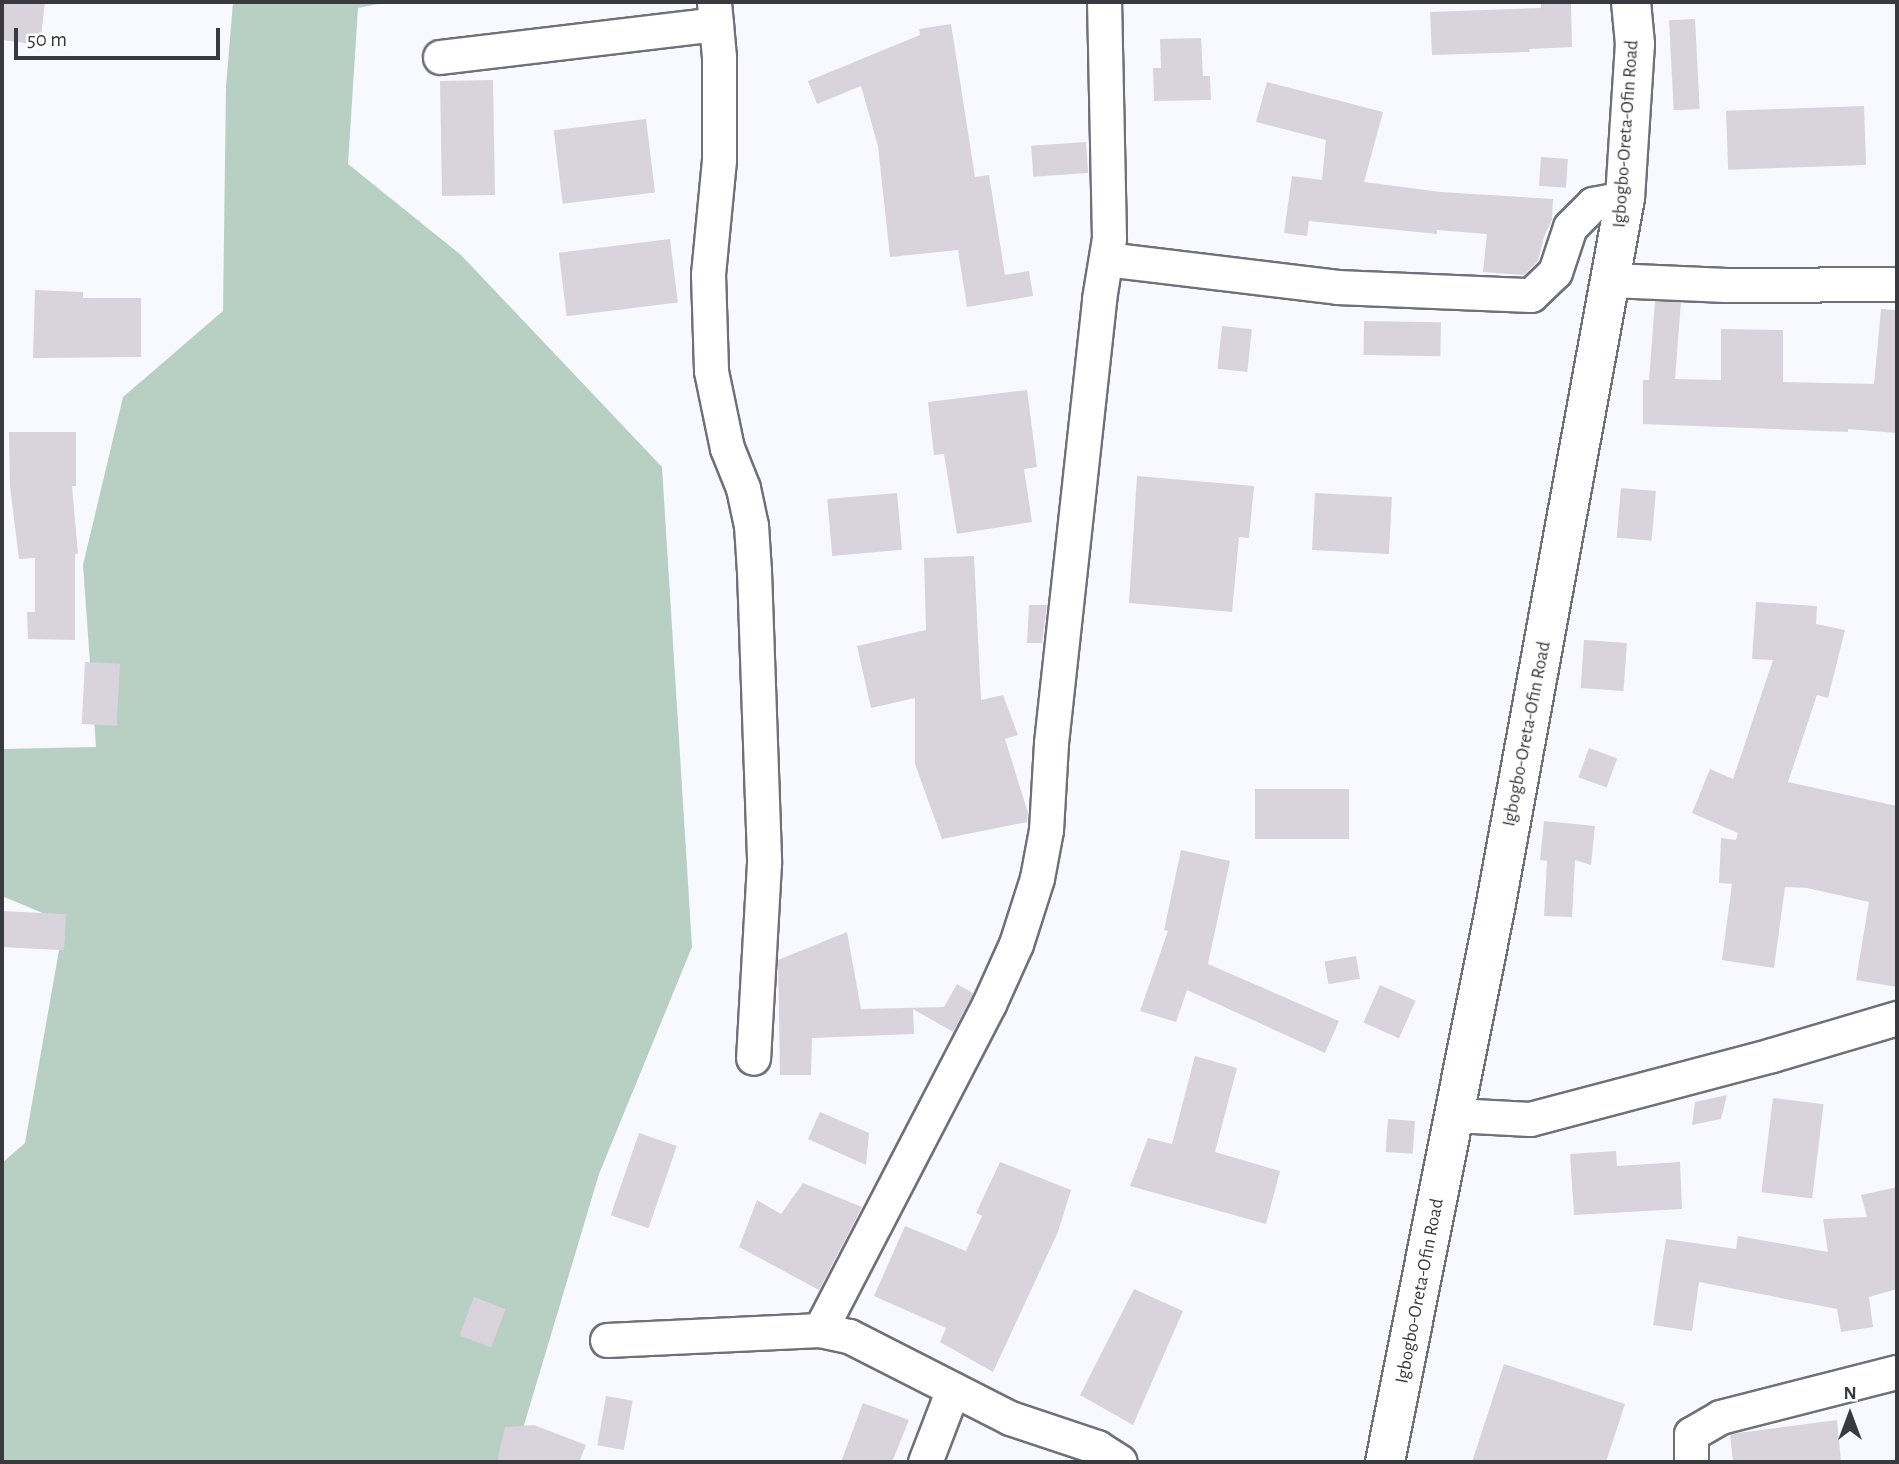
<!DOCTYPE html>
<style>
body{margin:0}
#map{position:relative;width:1899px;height:1464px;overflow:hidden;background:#f8f9fe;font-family:"Alegreya Sans",sans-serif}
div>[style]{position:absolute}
.green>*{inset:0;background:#b8cfc3}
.building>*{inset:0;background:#d9d3de;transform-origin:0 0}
.roads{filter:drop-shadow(2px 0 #6f707a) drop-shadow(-2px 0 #6f707a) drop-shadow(0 2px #6f707a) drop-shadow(0 -2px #6f707a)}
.street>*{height:33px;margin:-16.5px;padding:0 16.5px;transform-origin:16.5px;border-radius:16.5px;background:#fff}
.secondary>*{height:38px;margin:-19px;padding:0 19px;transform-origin:19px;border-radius:19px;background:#fff}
span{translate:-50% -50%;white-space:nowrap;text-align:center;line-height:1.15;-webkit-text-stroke:6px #fff;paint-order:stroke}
.street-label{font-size:19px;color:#393a3f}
.frame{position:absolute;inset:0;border:4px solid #393a3f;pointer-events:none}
.north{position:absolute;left:1815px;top:1380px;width:70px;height:70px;-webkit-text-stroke:5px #fff;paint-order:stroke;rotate:0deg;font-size:19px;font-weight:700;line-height:28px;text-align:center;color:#393a3f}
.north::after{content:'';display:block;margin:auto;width:24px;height:32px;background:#393a3f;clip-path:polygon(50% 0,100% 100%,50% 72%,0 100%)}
.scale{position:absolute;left:14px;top:28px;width:206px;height:32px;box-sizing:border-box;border:4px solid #393a3f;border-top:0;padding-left:9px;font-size:21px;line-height:24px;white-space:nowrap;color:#393a3f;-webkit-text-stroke:5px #fff;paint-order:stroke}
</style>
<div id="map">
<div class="green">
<div style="clip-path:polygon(233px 2px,388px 2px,358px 8px,348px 164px,461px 255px,662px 467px,692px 947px,599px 1174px,513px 1462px,2px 1462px,2px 1163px,25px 1143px,64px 922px,2px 896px,2px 749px,96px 747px,83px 565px,123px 397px,223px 311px,226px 87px)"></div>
</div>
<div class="building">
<div style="clip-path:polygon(2px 2px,45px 2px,40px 45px,2px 40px)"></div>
<div style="clip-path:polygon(1541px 2px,1571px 2px,1572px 47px,1529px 49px,1530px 52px,1432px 55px,1430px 12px,1541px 8px)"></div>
<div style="left:1695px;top:19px;width:90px;height:26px;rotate:87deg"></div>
<div style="clip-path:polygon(951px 24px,975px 177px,989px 175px,1005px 275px,1029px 271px,1033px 296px,967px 307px,958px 250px,890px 257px,878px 146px,861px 86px,817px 104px,808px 81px,920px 35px,919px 29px)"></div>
<div style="clip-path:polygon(1201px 38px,1203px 76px,1210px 76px,1211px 100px,1154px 101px,1153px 68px,1161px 68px,1160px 39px)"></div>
<div style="left:493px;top:80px;width:115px;height:53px;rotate:89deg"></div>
<div style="clip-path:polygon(1267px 82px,1383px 112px,1364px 182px,1441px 192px,1553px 199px,1552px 220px,1544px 237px,1538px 261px,1524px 275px,1483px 272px,1487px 234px,1437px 230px,1437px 234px,1309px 221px,1307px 236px,1284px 233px,1292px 176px,1322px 180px,1326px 140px,1256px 122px)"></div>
<div style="left:1864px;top:106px;width:59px;height:138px;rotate:88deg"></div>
<div style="left:646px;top:119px;width:74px;height:93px;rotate:83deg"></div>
<div style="left:1086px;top:142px;width:31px;height:55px;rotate:86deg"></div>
<div style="left:1541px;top:157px;width:27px;height:29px;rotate:4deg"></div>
<div style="left:670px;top:239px;width:64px;height:112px;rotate:83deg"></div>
<div style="clip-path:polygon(35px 290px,83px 292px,83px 298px,141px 298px,141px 357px,33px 358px)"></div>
<div style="clip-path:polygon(1655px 301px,1681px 302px,1675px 379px,1721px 380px,1721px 329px,1783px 330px,1783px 382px,1874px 384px,1881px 309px,1897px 310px,1897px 433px,1848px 429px,1848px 432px,1643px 424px,1643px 380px,1649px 380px)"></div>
<div style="left:1364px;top:321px;width:77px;height:34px;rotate:1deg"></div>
<div style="left:1222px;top:326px;width:30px;height:43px;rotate:6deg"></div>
<div style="clip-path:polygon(1027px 390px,1037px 467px,1024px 469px,1032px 522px,957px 534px,944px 454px,934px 455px,928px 402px)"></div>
<div style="clip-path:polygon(9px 432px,76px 432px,76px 486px,72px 486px,78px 554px,75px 554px,75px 640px,28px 639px,27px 612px,35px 612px,35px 558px,19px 559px,10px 486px)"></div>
<div style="clip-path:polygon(1137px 476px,1254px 486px,1249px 538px,1239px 537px,1232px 612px,1129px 603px)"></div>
<div style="left:1621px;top:488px;width:35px;height:50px;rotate:5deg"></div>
<div style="left:897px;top:493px;width:57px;height:70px;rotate:85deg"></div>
<div style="left:1315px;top:493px;width:77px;height:57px;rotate:3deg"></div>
<div style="clip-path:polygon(974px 556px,981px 700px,1003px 695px,1018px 735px,1005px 739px,1028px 813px,1027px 822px,942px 839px,915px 764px,915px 698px,871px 708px,857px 646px,926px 630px,924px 558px)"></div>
<div style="clip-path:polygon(1756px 602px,1817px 606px,1816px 624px,1845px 630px,1828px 698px,1817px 695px,1788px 782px,1897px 806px,1897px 987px,1856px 980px,1869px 902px,1807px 888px,1785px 887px,1774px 968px,1722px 960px,1732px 884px,1719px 883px,1721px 838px,1736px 840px,1738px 833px,1692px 813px,1710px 769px,1733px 779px,1773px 660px,1752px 659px)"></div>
<div style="clip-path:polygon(1029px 605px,1047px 605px,1042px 643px,1027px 643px)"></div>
<div style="left:1584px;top:640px;width:43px;height:48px;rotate:4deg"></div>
<div style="left:85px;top:662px;width:35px;height:62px;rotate:3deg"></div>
<div style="left:1589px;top:748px;width:30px;height:31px;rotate:20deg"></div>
<div style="left:1255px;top:789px;width:94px;height:50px"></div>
<div style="clip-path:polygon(1544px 821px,1595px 826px,1591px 865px,1575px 860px,1572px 917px,1544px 916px,1547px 861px,1540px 860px)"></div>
<div style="clip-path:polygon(1181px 850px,1230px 861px,1208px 964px,1339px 1021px,1325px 1053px,1187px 990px,1176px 1022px,1140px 1011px,1168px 931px,1164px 930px)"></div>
<div style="left:2px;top:911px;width:64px;height:36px;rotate:3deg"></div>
<div style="clip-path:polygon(847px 932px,861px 1009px,944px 1007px,957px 984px,973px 993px,972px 996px,953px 1032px,913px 1009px,914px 1034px,812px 1038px,811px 1075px,780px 1075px,778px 960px)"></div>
<div style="left:1356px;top:956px;width:23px;height:32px;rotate:80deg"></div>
<div style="left:1380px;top:985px;width:39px;height:41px;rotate:24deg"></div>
<div style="clip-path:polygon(1195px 1056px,1237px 1068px,1215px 1152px,1280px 1171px,1266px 1224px,1130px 1186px,1148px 1138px,1172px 1144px)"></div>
<div style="clip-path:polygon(1727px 1095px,1721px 1119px,1692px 1125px,1695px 1102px)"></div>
<div style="left:1773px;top:1098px;width:51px;height:95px;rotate:7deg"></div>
<div style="clip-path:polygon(820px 1112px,869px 1133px,866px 1165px,808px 1139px)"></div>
<div style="left:1388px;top:1119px;width:27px;height:33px;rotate:4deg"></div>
<div style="left:639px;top:1133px;width:40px;height:87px;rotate:19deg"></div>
<div style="clip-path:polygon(1616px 1151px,1617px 1166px,1680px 1162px,1682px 1209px,1574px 1215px,1570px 1154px)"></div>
<div style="clip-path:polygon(1000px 1162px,1071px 1190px,1058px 1232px,993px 1372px,940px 1342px,946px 1328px,874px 1296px,905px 1226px,966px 1251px,982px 1216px,976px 1213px)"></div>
<div style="clip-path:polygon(803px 1183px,862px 1207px,819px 1290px,739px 1247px,757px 1200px,781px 1214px)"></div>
<div style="clip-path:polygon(1897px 1187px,1897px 1289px,1869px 1297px,1873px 1327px,1841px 1332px,1837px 1309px,1699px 1282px,1692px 1331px,1653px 1325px,1666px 1239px,1736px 1249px,1738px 1236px,1828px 1252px,1823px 1219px,1867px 1217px,1861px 1195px)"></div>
<div style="clip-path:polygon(1134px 1289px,1183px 1311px,1133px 1425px,1080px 1395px)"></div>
<div style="left:474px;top:1297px;width:34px;height:41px;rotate:21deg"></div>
<div style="clip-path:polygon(1504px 1364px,1625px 1404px,1606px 1462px,1472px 1462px)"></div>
<div style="left:606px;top:1396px;width:27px;height:50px;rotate:10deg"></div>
<div style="clip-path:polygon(863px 1403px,909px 1420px,892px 1462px,841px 1462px)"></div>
<div style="clip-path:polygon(1837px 1420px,1841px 1462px,1733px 1462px,1730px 1434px)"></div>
<div style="clip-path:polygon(534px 1425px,586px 1445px,579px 1462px,497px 1462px,505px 1427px)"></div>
</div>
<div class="roads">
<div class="street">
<div style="left:714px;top:2px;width:55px;rotate:84.8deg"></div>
<div style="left:719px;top:57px;width:103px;rotate:90deg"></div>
<div style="left:719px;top:160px;width:115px;rotate:95.5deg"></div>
<div style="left:708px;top:274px;width:97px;rotate:88.2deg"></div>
<div style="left:711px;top:371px;width:79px;rotate:78.3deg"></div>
<div style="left:727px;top:448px;width:43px;rotate:68.2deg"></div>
<div style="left:743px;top:488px;width:38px;rotate:78deg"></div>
<div style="left:751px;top:525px;width:46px;rotate:86.3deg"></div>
<div style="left:754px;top:571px;width:292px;rotate:88deg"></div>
<div style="left:764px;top:863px;width:195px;rotate:93.2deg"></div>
<div style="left:440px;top:57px;width:278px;rotate:-6.8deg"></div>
<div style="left:1106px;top:259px;width:233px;rotate:6.9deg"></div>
<div style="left:1337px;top:287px;width:194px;rotate:2.4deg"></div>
<div style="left:1531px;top:295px;width:33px;rotate:-44deg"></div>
<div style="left:1555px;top:272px;width:47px;rotate:-71.6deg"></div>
<div style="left:1570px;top:227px;width:33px;rotate:-45deg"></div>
<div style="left:1593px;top:204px;width:33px;rotate:-11deg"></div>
<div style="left:1611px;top:280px;width:115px;rotate:2.5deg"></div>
<div style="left:1726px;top:285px;width:171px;rotate:-0.3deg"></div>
<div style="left:1454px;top:1115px;width:76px;rotate:3deg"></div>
<div style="left:1530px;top:1119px;width:250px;rotate:-14.8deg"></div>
<div style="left:1772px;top:1055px;width:130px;rotate:-16.5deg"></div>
<div style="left:820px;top:1330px;width:367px;rotate:-62.6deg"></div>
<div style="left:989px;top:1004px;width:66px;rotate:-65.8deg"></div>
<div style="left:1016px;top:944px;width:69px;rotate:-72.3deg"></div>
<div style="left:1037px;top:878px;width:49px;rotate:-79.4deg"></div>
<div style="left:1046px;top:830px;width:87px;rotate:-86.7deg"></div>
<div style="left:1051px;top:743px;width:447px;rotate:-83.8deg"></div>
<div style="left:1099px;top:299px;width:62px;rotate:-80.7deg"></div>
<div style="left:1109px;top:238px;width:236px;rotate:-91.2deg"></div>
<div style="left:607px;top:1340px;width:213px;rotate:-2.7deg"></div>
<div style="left:820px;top:1330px;width:30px;rotate:12deg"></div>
<div style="left:849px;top:1336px;width:181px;rotate:27deg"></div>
<div style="left:1010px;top:1418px;width:92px;rotate:18.4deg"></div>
<div style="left:1097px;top:1447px;width:27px;rotate:33deg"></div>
<div style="left:925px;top:1462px;width:78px;rotate:-69deg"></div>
<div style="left:1691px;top:1462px;width:28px;rotate:-90deg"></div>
<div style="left:1691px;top:1434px;width:34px;rotate:-30deg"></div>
<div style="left:1720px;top:1417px;width:183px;rotate:-14.3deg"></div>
</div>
<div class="secondary">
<div style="left:1385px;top:1462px;width:559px;rotate:-78.75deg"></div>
<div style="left:1494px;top:914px;width:728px;rotate:-79.63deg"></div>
<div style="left:1625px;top:198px;width:154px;rotate:-86.3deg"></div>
<div style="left:1635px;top:44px;width:42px;rotate:-95.4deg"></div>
</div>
</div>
<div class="street-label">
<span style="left:1626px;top:134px;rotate:-86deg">Igbogbo-Oreta-Ofin Road</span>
<span style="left:1527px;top:734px;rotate:-79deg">Igbogbo-Oreta-Ofin Road</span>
<span style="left:1420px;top:1291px;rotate:-79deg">Igbogbo-Oreta-Ofin Road</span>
</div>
<div class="frame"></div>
<div class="north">N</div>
<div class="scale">50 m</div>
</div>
